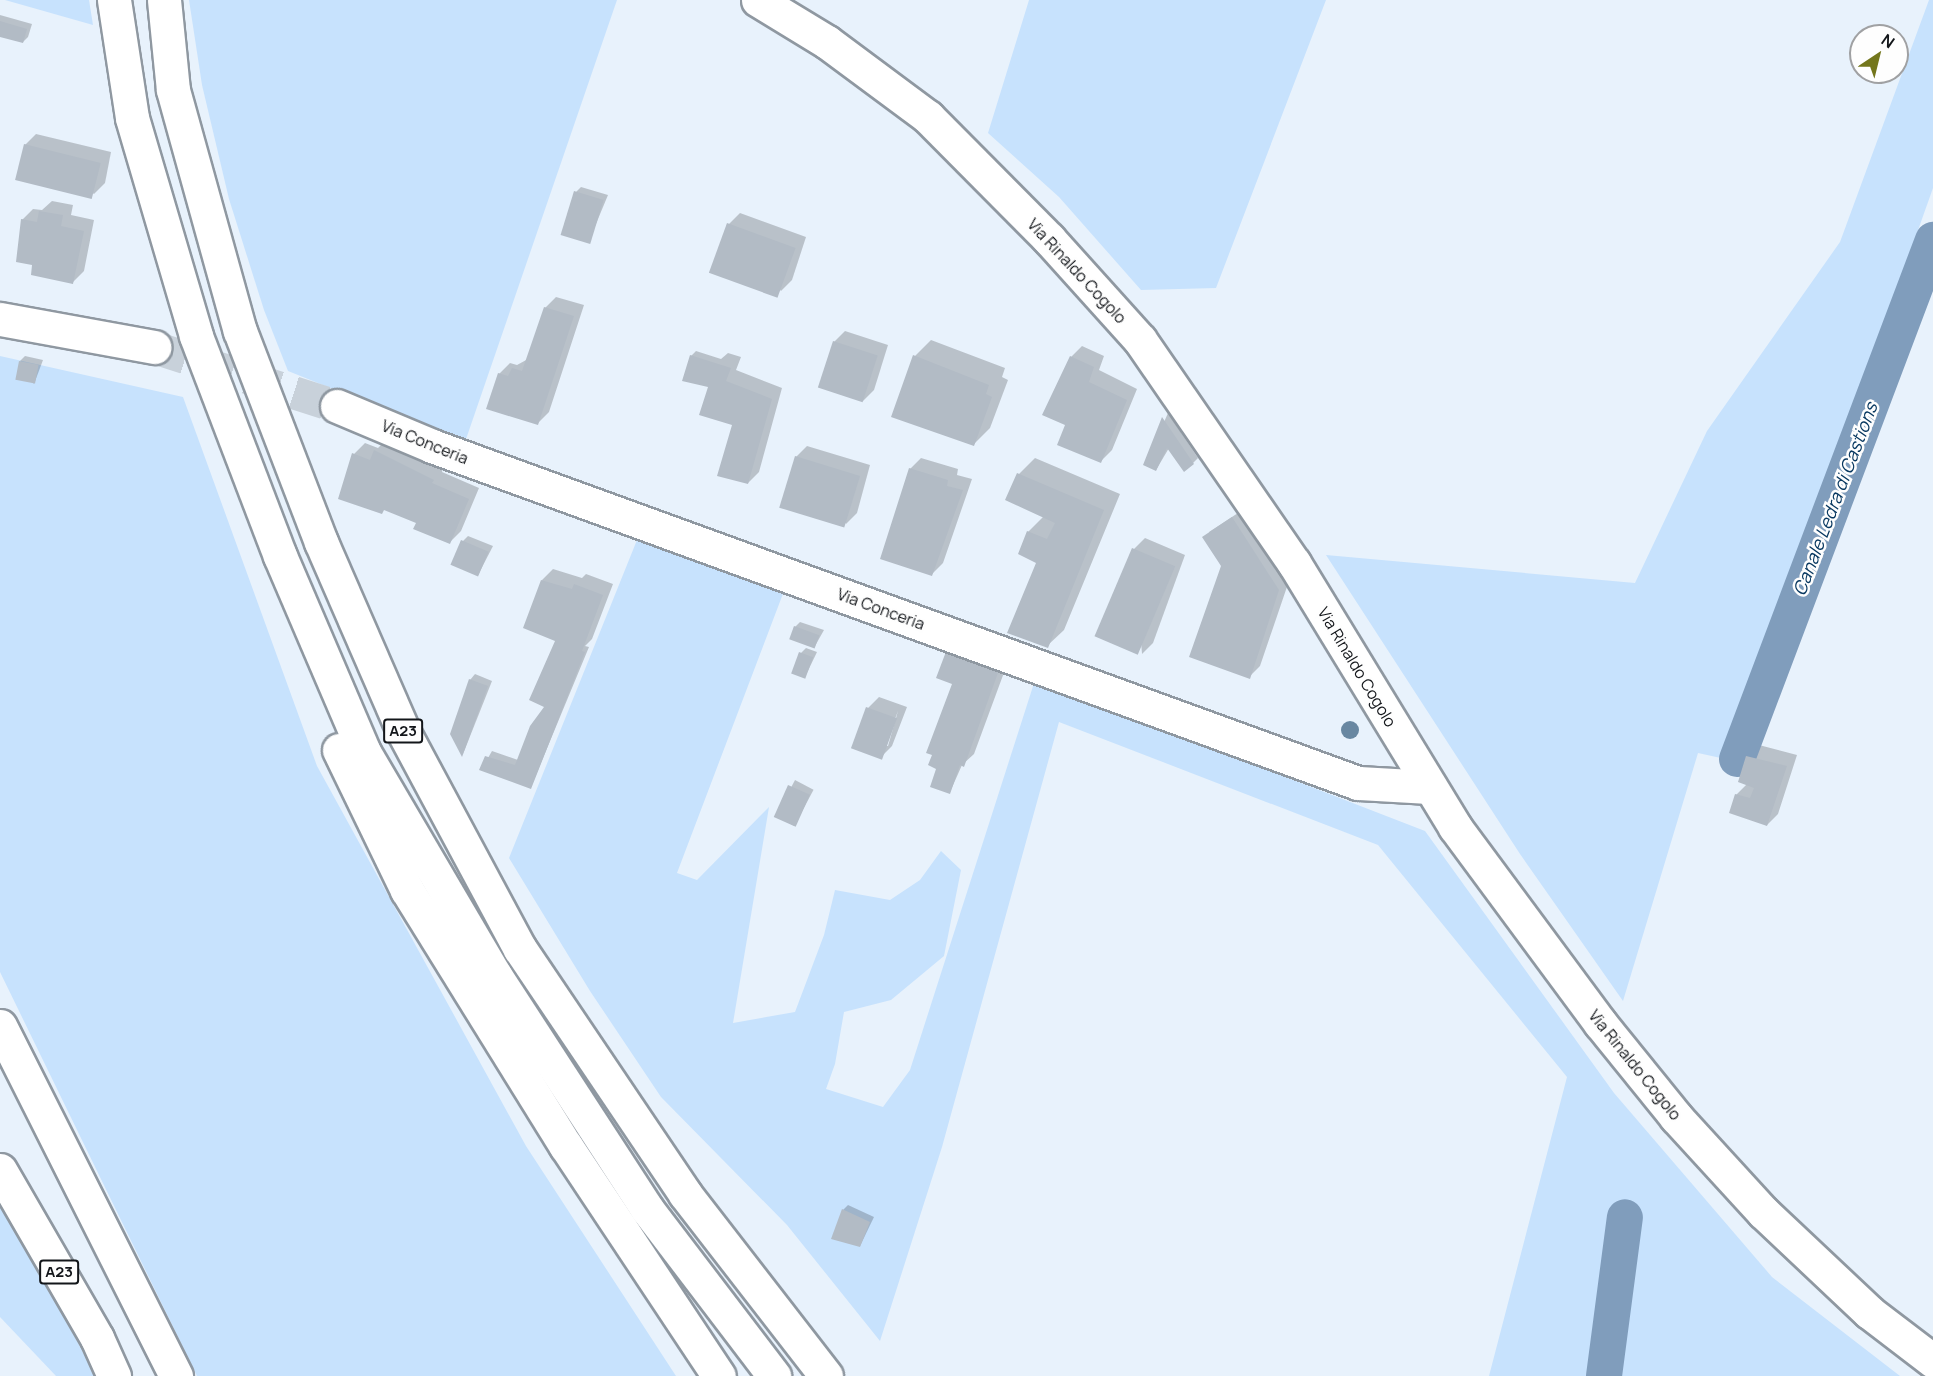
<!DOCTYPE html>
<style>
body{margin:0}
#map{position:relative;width:1933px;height:1376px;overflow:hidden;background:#e8f2fc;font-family:Manrope,sans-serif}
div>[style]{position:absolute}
.green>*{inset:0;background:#c7e2fd}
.shadow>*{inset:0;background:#0003;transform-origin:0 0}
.canal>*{height:36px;margin:-18px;padding:0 18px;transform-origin:18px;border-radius:18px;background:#809dbc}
.building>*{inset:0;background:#b2bbc5;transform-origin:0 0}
.minor-tunnel>*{height:33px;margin-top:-16.5px;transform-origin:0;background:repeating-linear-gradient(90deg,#c8d1da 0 33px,transparent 0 49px)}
.roads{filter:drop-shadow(2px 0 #8f98a1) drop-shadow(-2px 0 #8f98a1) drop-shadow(0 2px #8f98a1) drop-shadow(0 -2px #8f98a1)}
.minor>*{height:33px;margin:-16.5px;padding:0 16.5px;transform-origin:16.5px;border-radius:16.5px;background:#fff}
.highway>*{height:33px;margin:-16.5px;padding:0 16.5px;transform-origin:16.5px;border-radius:16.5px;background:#fff}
.trees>*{width:18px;height:18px;margin:-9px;border-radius:50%;background:#6887a1}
span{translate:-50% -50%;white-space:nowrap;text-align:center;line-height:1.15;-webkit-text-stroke:5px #fefefe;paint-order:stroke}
.shield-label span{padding:2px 4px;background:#fefefe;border:2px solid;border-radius:4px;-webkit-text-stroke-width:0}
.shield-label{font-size:15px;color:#13161a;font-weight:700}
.street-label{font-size:16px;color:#13161a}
.water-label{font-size:18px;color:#083860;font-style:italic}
.north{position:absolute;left:1849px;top:24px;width:60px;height:60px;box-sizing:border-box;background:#fefefe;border:2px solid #a0a1a3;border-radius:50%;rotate:35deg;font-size:16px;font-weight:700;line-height:24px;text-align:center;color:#13161a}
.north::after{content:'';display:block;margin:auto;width:21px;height:27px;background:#73761c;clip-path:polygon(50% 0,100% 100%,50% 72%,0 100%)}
</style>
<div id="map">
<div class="green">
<div style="clip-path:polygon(5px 0,89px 0,93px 25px)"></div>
<div style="clip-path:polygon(189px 0,617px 0,465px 442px,288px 371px,264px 310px,229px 199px,202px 85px)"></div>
<div style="clip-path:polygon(1029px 0,1326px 0,1216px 288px,1141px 290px,1059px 197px,988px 133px)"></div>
<div style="clip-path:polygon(1929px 0,1933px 0,1933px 188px,1730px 760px,1698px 753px,1623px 1001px,1520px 854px,1326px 555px,1635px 583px,1707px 431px,1840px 242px)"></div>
<div style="clip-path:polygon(0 356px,183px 397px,317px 766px,526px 1146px,676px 1376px,197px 1376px,0 972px)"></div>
<div style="clip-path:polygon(637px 540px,784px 591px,677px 873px,697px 880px,769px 807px,733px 1023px,795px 1012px,824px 935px,835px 890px,890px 900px,920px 880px,941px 851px,961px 870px,944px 956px,891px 1000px,844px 1012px,835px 1064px,826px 1089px,883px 1107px,910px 1070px,1035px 680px,1425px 831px,1614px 1093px,1772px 1277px,1900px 1376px,1489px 1376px,1567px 1077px,1378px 845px,1059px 722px,942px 1147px,880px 1341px,787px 1225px,661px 1097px,590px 991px,509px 858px)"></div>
<div style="clip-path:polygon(0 1197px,50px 1288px,95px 1376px,56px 1376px,0 1317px)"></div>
</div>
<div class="shadow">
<div style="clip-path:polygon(0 15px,32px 24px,28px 37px,23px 42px,0 36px)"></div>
<div style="clip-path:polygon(36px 134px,111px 152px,105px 183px,94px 194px,25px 145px)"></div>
<div style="clip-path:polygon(581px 187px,608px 195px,588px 243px,576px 192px)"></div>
<div style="clip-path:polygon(52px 201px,73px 205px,71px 215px,94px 220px,84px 271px,73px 282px,34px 264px,22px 220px,33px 209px,42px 210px)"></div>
<div style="clip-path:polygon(740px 213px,806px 237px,792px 280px,781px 291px,729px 224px)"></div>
<div style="clip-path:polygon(556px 297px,584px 305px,549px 412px,538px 423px,499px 374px,510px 363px,517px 365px,528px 359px,545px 308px)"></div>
<div style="clip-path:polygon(845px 331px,888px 345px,874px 390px,863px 401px,834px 342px)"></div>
<div style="clip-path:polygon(931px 340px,1005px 368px,1002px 377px,1008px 380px,990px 428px,974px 444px,915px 356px)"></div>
<div style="clip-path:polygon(1082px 346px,1104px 356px,1099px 370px,1137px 389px,1112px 450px,1101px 461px,1071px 357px)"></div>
<div style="clip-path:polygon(696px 351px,721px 359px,728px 353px,741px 357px,736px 370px,782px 388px,759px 472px,748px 483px,734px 424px,691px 356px)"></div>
<div style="clip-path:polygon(25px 356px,43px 360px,34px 384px,20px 361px)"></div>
<div style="clip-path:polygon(1168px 413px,1198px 458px,1193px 463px,1169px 448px,1156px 470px,1145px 465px)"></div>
<div style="clip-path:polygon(386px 440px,443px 468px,442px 472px,479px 488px,461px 531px,450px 542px,418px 523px,354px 454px,365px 443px,378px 448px)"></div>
<div style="clip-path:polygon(807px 446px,870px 465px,857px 513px,846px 524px,796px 457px)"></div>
<div style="clip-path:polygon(921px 458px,958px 469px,957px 475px,972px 479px,943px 563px,932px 574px,910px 469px)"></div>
<div style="clip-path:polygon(1035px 458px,1120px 494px,1064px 630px,1047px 646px,1038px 562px,1028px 532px,1044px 516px,1019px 474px)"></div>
<div style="clip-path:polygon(1238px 513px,1256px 541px,1263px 536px,1290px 578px,1260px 666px,1249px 677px,1223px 566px,1209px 532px)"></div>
<div style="clip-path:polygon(468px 536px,493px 546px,478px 575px,463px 541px)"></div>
<div style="clip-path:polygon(1145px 538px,1185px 555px,1153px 643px,1142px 654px,1134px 549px)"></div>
<div style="clip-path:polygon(553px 569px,582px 578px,586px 574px,613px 584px,592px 639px,585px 646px,589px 647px,531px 787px,481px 770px,492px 751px,518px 760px,546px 706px,557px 642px,542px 580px)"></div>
<div style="clip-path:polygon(800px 622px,824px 630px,815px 646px,795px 627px)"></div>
<div style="clip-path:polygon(806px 648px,817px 652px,805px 677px,801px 653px)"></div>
<div style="clip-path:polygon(1009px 659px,974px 754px,962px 765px,950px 792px,938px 768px,954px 683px)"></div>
<div style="clip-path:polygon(475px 674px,492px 681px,463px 754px,470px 680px)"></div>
<div style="clip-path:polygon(evenodd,879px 697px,907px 707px,892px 746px,881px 757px,868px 708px,879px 697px,898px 711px,888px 746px,885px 746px,898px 711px)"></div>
<div style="clip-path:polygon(1759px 745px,1797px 755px,1778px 814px,1767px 825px,1736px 795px,1747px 784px,1740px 781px,1748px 756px)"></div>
<div style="left:795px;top:780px;width:21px;height:41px;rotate:28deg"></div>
<div style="clip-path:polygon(848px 1205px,874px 1217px,860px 1246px,843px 1210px)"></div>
</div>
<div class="canal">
<div style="left:1737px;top:759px;width:555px;rotate:-69.31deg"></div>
<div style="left:1604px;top:1376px;width:160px;rotate:-82.5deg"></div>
</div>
<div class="building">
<div style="clip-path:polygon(0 21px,27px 29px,23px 43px,0 37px)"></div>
<div style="left:24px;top:144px;width:79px;height:37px;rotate:14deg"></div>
<div style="left:574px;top:191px;width:31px;height:46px;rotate:17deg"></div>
<div style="clip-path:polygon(39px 211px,63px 215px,61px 226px,84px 231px,73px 284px,31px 275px,32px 265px,16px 262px,21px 219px,37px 222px)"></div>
<div style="left:727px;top:223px;width:73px;height:53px;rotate:20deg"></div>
<div style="clip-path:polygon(544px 307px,574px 316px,538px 425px,486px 409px,498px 373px,508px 376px,512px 368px,522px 371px)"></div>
<div style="left:833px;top:341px;width:47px;height:49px;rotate:18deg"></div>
<div style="clip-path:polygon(690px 355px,731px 368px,726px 381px,772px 399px,748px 484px,717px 476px,732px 425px,699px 415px,708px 387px,682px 381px)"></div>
<div style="clip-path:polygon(913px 355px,989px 385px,986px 394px,992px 397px,974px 446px,891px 417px)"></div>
<div style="clip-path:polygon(1070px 356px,1094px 367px,1089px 382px,1127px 400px,1101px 463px,1057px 445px,1065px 425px,1042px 415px)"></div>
<div style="left:19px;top:361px;width:20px;height:19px;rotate:11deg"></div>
<div style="clip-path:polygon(1162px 417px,1194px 464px,1184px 472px,1167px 448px,1156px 471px,1143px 465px)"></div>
<div style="clip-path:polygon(374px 450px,434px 480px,432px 483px,469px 499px,450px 544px,413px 529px,416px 523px,384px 510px,382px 514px,338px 499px,352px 453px,370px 460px)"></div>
<div style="left:795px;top:456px;width:68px;height:54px;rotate:17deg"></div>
<div style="clip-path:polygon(909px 468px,948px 480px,947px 486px,963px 490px,932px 576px,880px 559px)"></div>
<div style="clip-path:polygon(1017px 473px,1104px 510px,1048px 648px,1007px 633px,1036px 563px,1018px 554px,1027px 531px,1047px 539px,1055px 523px,1005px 500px)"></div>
<div style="clip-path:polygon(1232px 517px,1279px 590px,1250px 679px,1189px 657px,1221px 566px,1202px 537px)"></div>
<div style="left:461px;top:540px;width:30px;height:27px;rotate:23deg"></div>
<div style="left:1132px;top:548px;width:47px;height:96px;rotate:23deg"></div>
<div style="clip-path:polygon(541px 580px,572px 589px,574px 584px,603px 595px,582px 651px,585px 652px,531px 789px,479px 770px,485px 756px,515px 765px,530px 726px,544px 707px,529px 700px,555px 641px,523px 628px)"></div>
<div style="left:794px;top:626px;width:27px;height:14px;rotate:20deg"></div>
<div style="clip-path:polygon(947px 649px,999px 670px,964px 767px,960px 765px,950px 794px,930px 787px,936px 769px,928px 765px,932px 755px,926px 753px,952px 684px,936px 678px)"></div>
<div style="left:799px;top:652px;width:15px;height:23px;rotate:20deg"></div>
<div style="clip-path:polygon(469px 679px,488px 686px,462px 757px,450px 734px)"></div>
<div style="left:866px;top:707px;width:33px;height:44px;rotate:20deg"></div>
<div style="clip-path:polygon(1746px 756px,1787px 766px,1767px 826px,1729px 813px,1735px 794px,1750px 798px,1754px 788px,1738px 782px)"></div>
<div style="left:788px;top:785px;width:24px;height:35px;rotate:24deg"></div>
<div style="clip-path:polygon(842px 1209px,870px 1222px,860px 1247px,831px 1239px)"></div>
</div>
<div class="minor-tunnel">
<div style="left:154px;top:347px;width:192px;rotate:17.9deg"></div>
</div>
<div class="roads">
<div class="minor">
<div style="left:758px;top:0;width:81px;rotate:31.3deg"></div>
<div style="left:827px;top:42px;width:126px;rotate:36.6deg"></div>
<div style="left:928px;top:117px;width:172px;rotate:45.2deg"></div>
<div style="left:1049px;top:239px;width:136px;rotate:48deg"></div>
<div style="left:1140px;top:340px;width:271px;rotate:55.4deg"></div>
<div style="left:1294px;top:563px;width:309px;rotate:58.6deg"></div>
<div style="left:1455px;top:827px;width:244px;rotate:53.5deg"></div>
<div style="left:1600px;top:1023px;width:121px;rotate:51deg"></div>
<div style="left:1676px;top:1117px;width:129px;rotate:47.5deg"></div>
<div style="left:1763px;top:1212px;width:146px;rotate:43.3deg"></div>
<div style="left:1869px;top:1312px;width:81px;rotate:37.4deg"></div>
<div style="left:0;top:319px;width:157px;rotate:10.3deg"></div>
<div style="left:337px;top:406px;width:103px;rotate:22.8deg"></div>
<div style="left:432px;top:446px;width:985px;rotate:20deg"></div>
<div style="left:1358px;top:783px;width:72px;rotate:3.2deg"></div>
<div style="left:339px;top:750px;width:156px;rotate:64.1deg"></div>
<div style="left:407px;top:890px;width:301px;rotate:58.2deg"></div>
<div style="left:566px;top:1146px;width:276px;rotate:56.4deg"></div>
<div style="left:0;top:1026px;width:392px;rotate:63.3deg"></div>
</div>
<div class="highway">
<div style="left:114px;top:0;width:119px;rotate:81.3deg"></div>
<div style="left:132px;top:118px;width:227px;rotate:73.6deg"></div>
<div style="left:196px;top:336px;width:235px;rotate:69.1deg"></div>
<div style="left:280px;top:556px;width:213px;rotate:66.8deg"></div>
<div style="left:364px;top:752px;width:259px;rotate:59.6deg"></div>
<div style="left:495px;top:975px;width:279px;rotate:57deg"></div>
<div style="left:647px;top:1209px;width:210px;rotate:52.7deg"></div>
<div style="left:164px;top:0;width:90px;rotate:84.3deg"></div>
<div style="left:173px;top:90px;width:250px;rotate:74.5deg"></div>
<div style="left:240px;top:331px;width:226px;rotate:69deg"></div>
<div style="left:321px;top:542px;width:206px;rotate:66.5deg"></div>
<div style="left:403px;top:731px;width:247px;rotate:61.8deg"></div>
<div style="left:520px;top:949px;width:295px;rotate:56deg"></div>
<div style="left:685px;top:1194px;width:230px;rotate:52.2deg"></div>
<div style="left:0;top:1170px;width:194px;rotate:60deg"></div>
<div style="left:97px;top:1338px;width:42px;rotate:65.9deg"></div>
</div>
</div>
<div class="trees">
<div style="left:1350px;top:730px"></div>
</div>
<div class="shield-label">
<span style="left:403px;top:731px">A23</span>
<span style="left:59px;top:1272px">A23</span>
</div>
<div class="street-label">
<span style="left:1077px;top:271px;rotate:47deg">Via Rinaldo Cogolo</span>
<span style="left:425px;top:442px;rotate:22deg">Via Conceria</span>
<span style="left:881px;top:609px;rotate:20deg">Via Conceria</span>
<span style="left:1357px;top:667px;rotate:59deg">Via Rinaldo Cogolo</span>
<span style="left:1635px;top:1065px;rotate:51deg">Via Rinaldo Cogolo</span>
</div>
<div class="water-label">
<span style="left:1835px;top:499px;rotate:-69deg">Canale Ledra di Castions</span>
</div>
<div class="north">N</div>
</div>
